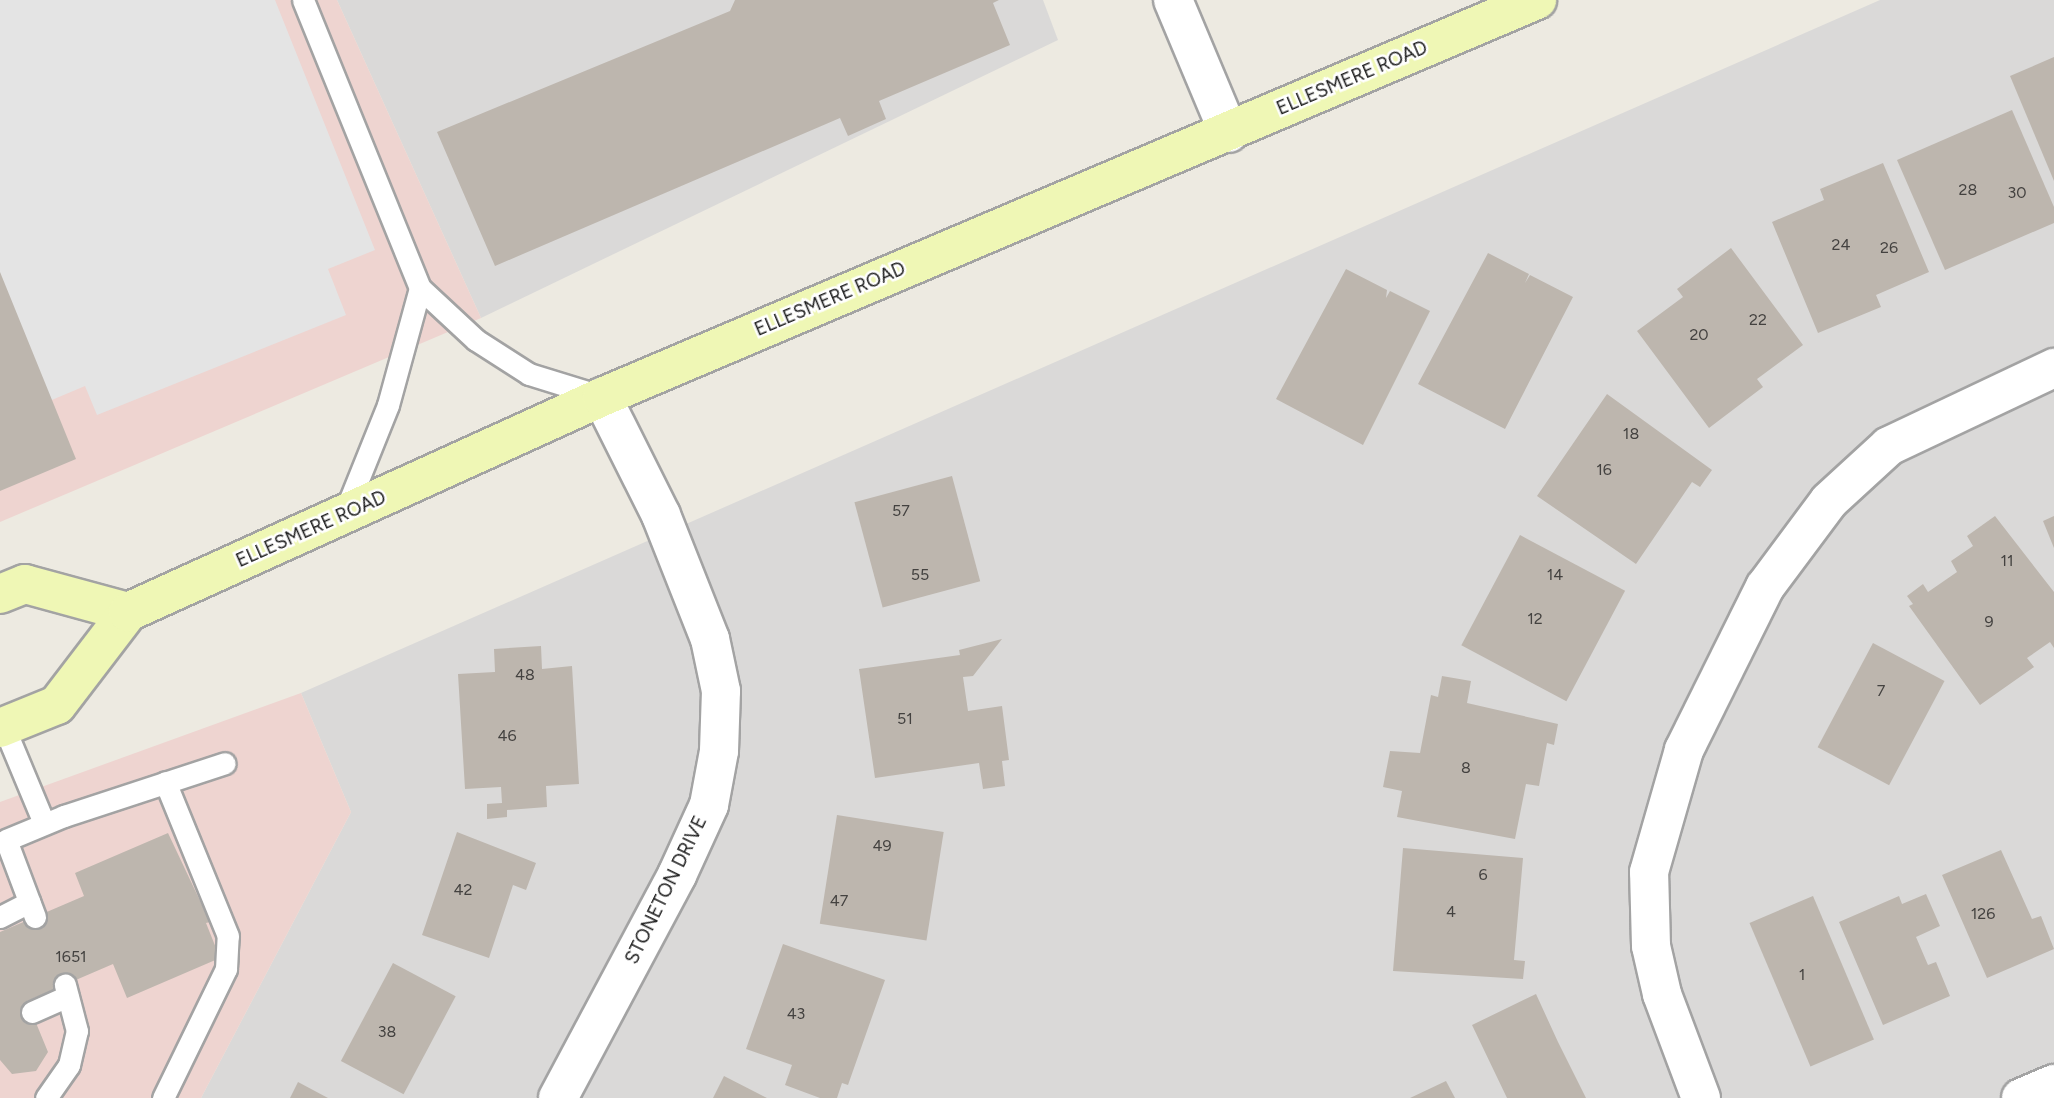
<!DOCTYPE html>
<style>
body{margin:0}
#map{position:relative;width:2054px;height:1098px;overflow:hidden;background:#edeae1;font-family:Figtree,sans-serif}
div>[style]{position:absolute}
.residential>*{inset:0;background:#dad9d8}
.commercial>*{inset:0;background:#eed4d0}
.parking>*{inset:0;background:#e4e4e4}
.building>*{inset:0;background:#bdb6ae;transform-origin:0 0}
.roads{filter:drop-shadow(2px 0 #a3a3a3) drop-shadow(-2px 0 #a3a3a3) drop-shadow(0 2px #a3a3a3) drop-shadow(0 -2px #a3a3a3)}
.lane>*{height:21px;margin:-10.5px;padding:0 10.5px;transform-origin:10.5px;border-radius:10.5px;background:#fff}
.street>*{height:38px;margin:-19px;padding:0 19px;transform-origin:19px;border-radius:19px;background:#fff}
.secondary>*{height:38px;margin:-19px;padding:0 19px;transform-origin:19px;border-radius:19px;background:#eff7b5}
span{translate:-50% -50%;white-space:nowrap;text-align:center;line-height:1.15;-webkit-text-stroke:5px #fff;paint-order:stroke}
.number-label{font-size:16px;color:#444240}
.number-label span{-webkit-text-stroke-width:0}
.street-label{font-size:19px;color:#1c1c1c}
</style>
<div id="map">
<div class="residential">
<div style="clip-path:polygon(337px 0,1043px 0,1058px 40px,481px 318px)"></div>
<div style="clip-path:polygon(1880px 0,2054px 0,2054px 1098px,201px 1098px,351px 812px,301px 693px)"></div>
</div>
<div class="commercial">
<div style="clip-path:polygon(0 0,337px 0,481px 318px,0 522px)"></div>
<div style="clip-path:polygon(301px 693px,351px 812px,201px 1098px,0 1098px,0 802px)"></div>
</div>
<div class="parking">
<div style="clip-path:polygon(0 0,275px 0,375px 250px,328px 269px,346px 315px,97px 415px,85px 386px,47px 402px,0 284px)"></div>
</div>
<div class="building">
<div style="clip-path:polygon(735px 0,999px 0,993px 3px,1010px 45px,879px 101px,886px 119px,848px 136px,840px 118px,495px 266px,437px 132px,718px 16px,730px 11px)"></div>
<div style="clip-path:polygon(2054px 57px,2054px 181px,2010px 76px)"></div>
<div style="clip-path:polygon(2012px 110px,2054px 207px,2054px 223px,1945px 270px,1897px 160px)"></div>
<div style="clip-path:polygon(1883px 163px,1929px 272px,1876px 295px,1881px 307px,1818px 333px,1772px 222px,1824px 200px,1820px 189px)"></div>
<div style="clip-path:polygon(1731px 248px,1803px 345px,1757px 379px,1763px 387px,1709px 428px,1637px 331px,1683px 297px,1677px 289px)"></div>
<div style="clip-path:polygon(1488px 253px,1529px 274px,1525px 283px,1530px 275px,1573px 297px,1505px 429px,1418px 384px)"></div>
<div style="clip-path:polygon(1346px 269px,1387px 290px,1386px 298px,1390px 291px,1430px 311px,1363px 445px,1276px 399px)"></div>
<div style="clip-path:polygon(0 272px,76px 459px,0 491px)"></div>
<div style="clip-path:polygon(1607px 394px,1712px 470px,1700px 487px,1692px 482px,1636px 564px,1537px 496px)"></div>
<div style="left:952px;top:476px;width:109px;height:101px;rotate:75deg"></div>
<div style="clip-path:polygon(1995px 516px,2054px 592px,2054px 648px,2050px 642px,2027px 658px,2034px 667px,1980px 705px,1909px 606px,1913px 604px,1907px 596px,1923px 584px,1928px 592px,1957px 572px,1951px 561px,1973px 546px,1967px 536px)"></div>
<div style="clip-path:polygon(2054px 516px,2054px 548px,2043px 521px)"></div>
<div style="left:1520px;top:535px;width:119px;height:125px;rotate:28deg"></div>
<div style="clip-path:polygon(1002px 639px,973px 676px,963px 677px,968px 711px,1002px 706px,1009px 760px,1002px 761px,1005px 786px,983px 789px,979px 763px,875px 778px,859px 669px,960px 655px,959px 650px)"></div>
<div style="left:1873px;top:643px;width:81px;height:118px;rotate:28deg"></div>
<div style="clip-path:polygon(541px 646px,542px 669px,572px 666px,579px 784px,546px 786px,547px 807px,507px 810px,507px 817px,487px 819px,487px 804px,502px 803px,501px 787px,465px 789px,458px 674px,495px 672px,494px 649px)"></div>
<div style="clip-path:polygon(1442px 676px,1471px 681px,1467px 703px,1558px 724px,1554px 745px,1547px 743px,1539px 786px,1526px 784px,1515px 839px,1397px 817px,1402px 791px,1383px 787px,1390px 751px,1420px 753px,1431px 695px,1438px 697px)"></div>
<div style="left:837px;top:815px;width:108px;height:110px;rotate:9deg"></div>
<div style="clip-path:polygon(457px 832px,536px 863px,526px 890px,513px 885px,489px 958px,422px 935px)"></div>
<div style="clip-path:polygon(168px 833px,210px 922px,206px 923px,220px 958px,127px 998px,113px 964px,27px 1001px,48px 1052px,36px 1071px,12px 1074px,0 1060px,0 932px,84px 896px,75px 873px)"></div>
<div style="clip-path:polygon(1403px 848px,1523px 858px,1514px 960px,1525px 961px,1523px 979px,1393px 971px)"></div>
<div style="clip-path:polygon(2001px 850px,2032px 919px,2041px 916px,2054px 949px,1987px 978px,1942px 875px)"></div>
<div style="clip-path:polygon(1926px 894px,1940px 926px,1916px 937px,1928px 965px,1936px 962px,1950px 996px,1883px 1025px,1839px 922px,1899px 896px,1902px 904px)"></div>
<div style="left:1813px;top:896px;width:156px;height:69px;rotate:67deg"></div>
<div style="clip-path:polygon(783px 944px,885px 980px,848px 1085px,842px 1083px,837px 1098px,820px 1098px,785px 1085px,792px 1065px,746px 1049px)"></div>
<div style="left:393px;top:963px;width:71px;height:111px;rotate:28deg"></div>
<div style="clip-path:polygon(1536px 994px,1558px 1042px,1586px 1098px,1507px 1098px,1472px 1025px)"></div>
<div style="clip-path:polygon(724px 1076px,767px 1098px,713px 1098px)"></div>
<div style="clip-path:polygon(1446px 1081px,1455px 1098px,1410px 1098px)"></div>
<div style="clip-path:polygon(298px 1082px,328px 1098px,290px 1098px)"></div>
</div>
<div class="roads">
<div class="lane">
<div style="left:303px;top:0;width:311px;rotate:67.9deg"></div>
<div style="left:420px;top:288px;width:76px;rotate:42.9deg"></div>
<div style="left:476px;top:340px;width:63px;rotate:32.7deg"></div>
<div style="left:529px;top:374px;width:74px;rotate:17.2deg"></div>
<div style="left:345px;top:512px;width:115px;rotate:-68.1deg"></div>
<div style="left:388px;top:405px;width:121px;rotate:-74.7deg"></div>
<div style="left:4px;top:727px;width:104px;rotate:67.4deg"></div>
<div style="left:0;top:917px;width:33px;rotate:-27deg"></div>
<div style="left:35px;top:917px;width:82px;rotate:-110.6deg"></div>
<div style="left:6px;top:840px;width:63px;rotate:-22.5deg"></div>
<div style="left:64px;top:816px;width:169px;rotate:-18.2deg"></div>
<div style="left:32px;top:1012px;width:39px;rotate:-24deg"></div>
<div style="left:46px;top:1098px;width:40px;rotate:-55.1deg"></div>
<div style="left:69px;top:1065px;width:35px;rotate:-77deg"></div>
<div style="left:77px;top:1031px;width:48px;rotate:-104.6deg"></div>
<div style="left:163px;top:1098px;width:144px;rotate:-64deg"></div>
<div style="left:226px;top:969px;width:33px;rotate:-87deg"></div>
<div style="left:228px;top:936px;width:166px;rotate:-112.2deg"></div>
</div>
<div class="street">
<div style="left:1173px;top:0;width:144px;rotate:67.2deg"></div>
<div style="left:558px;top:1098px;width:253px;rotate:-61.9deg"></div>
<div style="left:677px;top:875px;width:77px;rotate:-65.4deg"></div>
<div style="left:709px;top:805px;width:55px;rotate:-79.5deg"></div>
<div style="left:719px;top:751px;width:60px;rotate:-88.1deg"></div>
<div style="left:721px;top:691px;width:53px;rotate:-101.9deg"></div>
<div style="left:710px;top:639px;width:133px;rotate:-111.6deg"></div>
<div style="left:661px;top:515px;width:132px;rotate:-116.6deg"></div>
<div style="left:1701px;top:1098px;width:111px;rotate:-110.6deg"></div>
<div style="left:1662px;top:994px;width:49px;rotate:-102.9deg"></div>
<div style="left:1651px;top:946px;width:74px;rotate:-91.5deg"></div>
<div style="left:1649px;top:872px;width:127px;rotate:-74deg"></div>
<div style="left:1684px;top:750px;width:182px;rotate:-63.6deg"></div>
<div style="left:1765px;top:587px;width:107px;rotate:-53.3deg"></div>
<div style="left:1829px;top:501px;width:81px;rotate:-42.5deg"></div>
<div style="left:1889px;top:446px;width:183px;rotate:-25.3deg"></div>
<div style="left:2021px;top:1098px;width:36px;rotate:-23deg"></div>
</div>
<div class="secondary">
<div style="left:0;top:594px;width:27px;rotate:-22deg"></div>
<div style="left:25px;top:584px;width:107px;rotate:15.2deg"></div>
<div style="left:0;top:728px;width:61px;rotate:-22deg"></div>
<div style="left:57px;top:705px;width:117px;rotate:-52.6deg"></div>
<div style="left:128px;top:612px;width:520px;rotate:-24.4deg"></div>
<div style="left:602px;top:397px;width:1016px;rotate:-23.01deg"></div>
</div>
</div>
<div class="number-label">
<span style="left:1968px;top:190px">28</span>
<span style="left:2017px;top:193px">30</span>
<span style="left:1841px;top:245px">24</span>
<span style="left:1889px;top:248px">26</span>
<span style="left:1758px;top:320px">22</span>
<span style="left:1699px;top:335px">20</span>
<span style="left:1631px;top:434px">18</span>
<span style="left:1604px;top:470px">16</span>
<span style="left:901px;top:511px">57</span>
<span style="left:2007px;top:561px">11</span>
<span style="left:920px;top:575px">55</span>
<span style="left:1555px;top:575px">14</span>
<span style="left:1535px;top:619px">12</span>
<span style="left:1989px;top:622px">9</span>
<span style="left:525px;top:675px">48</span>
<span style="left:1881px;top:691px">7</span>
<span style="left:905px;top:719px">51</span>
<span style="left:507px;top:736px">46</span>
<span style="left:1466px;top:768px">8</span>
<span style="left:882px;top:846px">49</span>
<span style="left:1483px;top:875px">6</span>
<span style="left:463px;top:890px">42</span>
<span style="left:839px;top:901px">47</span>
<span style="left:1451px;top:912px">4</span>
<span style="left:1983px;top:914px">126</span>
<span style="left:71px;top:957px">1651</span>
<span style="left:1802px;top:975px">1</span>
<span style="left:796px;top:1014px">43</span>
<span style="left:387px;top:1032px">38</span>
</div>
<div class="street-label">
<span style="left:1352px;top:78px;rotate:-23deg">ELLESMERE ROAD</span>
<span style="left:830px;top:299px;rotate:-23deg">ELLESMERE ROAD</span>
<span style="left:311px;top:529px;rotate:-24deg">ELLESMERE ROAD</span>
<span style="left:666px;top:890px;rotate:-64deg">STONETON DRIVE</span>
</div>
</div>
